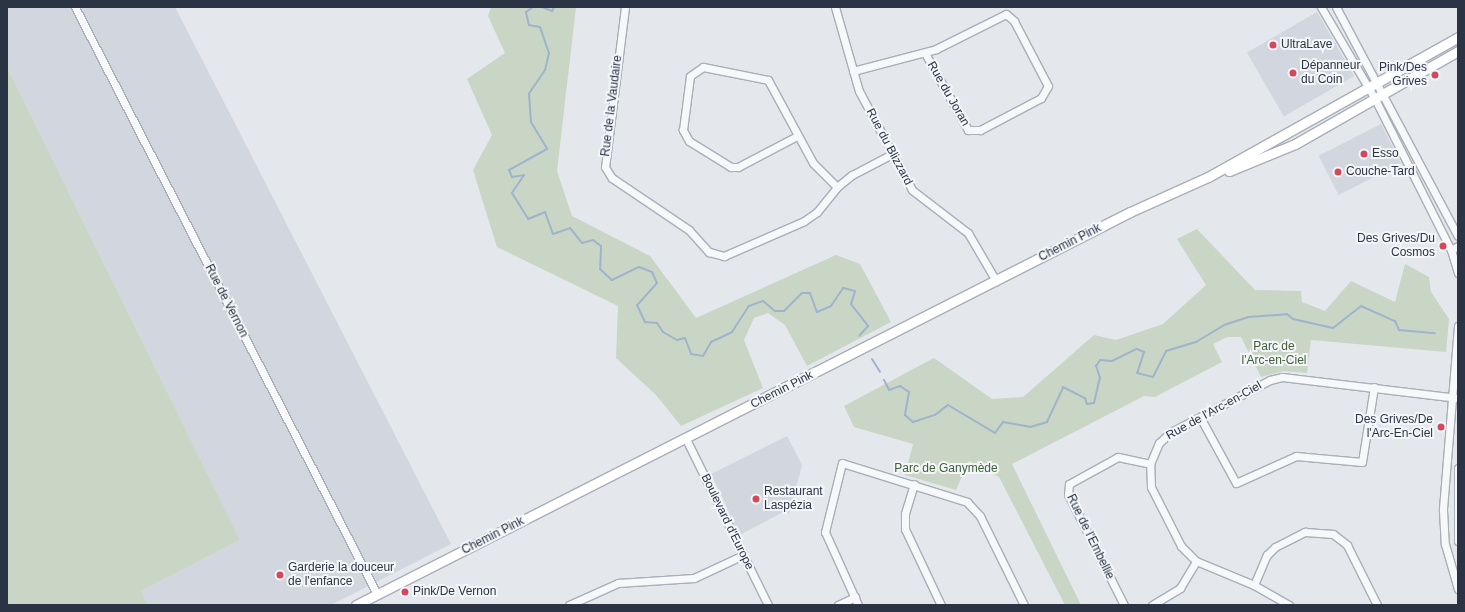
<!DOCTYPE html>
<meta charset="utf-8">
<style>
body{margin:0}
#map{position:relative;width:1465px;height:612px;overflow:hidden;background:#e4e7ec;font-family:Arial,sans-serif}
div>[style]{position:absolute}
.built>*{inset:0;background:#d2d6de;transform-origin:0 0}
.green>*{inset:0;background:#c9d6c5}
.stream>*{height:2px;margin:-1px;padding:0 1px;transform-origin:1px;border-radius:1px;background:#9fb4cc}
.roads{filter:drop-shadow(1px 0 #a9aeb7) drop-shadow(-1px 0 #a9aeb7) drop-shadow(0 1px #a9aeb7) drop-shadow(0 -1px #a9aeb7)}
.minor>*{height:7px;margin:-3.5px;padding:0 3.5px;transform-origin:3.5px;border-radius:3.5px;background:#f7f8fa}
.major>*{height:9px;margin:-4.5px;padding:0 4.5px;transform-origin:4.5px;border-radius:4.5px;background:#fff}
.dots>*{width:11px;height:11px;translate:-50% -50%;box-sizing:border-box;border:2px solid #f4f6f9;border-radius:50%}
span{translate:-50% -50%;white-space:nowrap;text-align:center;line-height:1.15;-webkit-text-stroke:4px #f4f6f9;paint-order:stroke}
.poi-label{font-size:12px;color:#2b3445}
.left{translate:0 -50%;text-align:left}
.right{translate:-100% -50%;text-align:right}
.street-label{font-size:12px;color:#2b3445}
.park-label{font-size:12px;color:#3f6138}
.frame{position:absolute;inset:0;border:8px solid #2b3445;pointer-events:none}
</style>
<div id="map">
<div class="built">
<div style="clip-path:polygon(7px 7px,175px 7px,451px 544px,331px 605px,148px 605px,141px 591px,240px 540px,7px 67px)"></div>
<div style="left:1317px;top:12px;width:74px;height:81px;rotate:60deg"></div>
<div style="left:1381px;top:124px;width:44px;height:70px;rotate:63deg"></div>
<div style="clip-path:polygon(787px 436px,802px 465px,789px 514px,783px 512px,740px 535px,711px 474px)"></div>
</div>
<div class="green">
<div style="clip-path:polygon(491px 7px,576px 7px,557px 171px,572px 216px,650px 256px,696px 318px,836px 255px,860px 264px,891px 322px,807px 366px,785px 325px,768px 313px,754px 318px,744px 340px,763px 388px,681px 426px,656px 395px,616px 358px,618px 306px,497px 247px,473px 170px,492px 135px,467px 79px,505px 53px,488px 16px)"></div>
<div style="clip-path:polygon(7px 67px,240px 540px,141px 591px,148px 605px,7px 605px)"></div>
<div style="clip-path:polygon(1197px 229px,1255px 290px,1301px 291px,1302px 302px,1325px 311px,1351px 281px,1395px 302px,1405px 264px,1429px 277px,1431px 292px,1449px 319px,1446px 352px,1311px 340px,1307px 373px,1284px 371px,1261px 377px,1241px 337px,1227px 337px,1213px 344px,1222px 362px,1155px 397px,1144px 396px,1012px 464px,1081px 605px,1065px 605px,999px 477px,969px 461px,956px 490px,905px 475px,913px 444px,854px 427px,844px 406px,934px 358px,992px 399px,1023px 397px,1094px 335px,1116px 340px,1163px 324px,1206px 285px,1177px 239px)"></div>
</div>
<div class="stream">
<div style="left:533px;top:7px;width:9px;rotate:144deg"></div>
<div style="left:526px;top:12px;width:13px;rotate:77deg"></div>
<div style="left:529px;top:25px;width:11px;rotate:10deg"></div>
<div style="left:540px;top:27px;width:28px;rotate:71deg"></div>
<div style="left:549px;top:53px;width:17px;rotate:103deg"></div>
<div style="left:545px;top:70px;width:29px;rotate:124deg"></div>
<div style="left:529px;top:94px;width:28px;rotate:86deg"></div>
<div style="left:531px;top:122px;width:31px;rotate:59deg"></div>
<div style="left:547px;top:149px;width:43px;rotate:151.1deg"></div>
<div style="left:509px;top:170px;width:8px;rotate:67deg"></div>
<div style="left:512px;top:177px;width:12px;rotate:-9deg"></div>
<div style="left:524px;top:175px;width:22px;rotate:124deg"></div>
<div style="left:512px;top:193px;width:31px;rotate:58deg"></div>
<div style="left:528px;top:219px;width:18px;rotate:-22deg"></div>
<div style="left:545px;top:212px;width:23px;rotate:70deg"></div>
<div style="left:553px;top:234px;width:18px;rotate:-19deg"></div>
<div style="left:570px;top:228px;width:19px;rotate:51deg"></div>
<div style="left:582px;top:243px;width:11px;rotate:-15deg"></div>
<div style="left:593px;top:240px;width:10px;rotate:37deg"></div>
<div style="left:601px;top:246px;width:23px;rotate:92deg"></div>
<div style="left:600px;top:269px;width:16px;rotate:43deg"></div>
<div style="left:612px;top:280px;width:30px;rotate:-26deg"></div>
<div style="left:639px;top:267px;width:14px;rotate:21deg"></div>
<div style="left:652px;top:272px;width:12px;rotate:66deg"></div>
<div style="left:657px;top:283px;width:30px;rotate:132deg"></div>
<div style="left:637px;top:305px;width:19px;rotate:65deg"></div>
<div style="left:645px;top:322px;width:12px;rotate:5deg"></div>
<div style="left:657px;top:323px;width:11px;rotate:56deg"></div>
<div style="left:663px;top:332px;width:16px;rotate:30deg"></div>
<div style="left:677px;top:340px;width:8px;rotate:-14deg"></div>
<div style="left:685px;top:338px;width:17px;rotate:69deg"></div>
<div style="left:691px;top:354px;width:12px;rotate:9deg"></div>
<div style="left:703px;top:356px;width:16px;rotate:-60deg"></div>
<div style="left:711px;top:342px;width:23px;rotate:-25deg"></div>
<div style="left:732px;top:332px;width:31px;rotate:-57deg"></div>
<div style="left:749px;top:306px;width:15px;rotate:-20deg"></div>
<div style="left:763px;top:301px;width:16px;rotate:40deg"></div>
<div style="left:775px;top:311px;width:9px"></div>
<div style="left:784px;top:311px;width:25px;rotate:-45deg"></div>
<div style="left:802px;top:293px;width:8px"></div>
<div style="left:810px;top:293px;width:20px;rotate:70deg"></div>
<div style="left:817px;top:312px;width:15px;rotate:-23deg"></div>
<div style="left:831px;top:306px;width:22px;rotate:-56deg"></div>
<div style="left:843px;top:288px;width:12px;rotate:14deg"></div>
<div style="left:855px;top:291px;width:14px;rotate:107deg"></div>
<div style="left:851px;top:304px;width:28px;rotate:52deg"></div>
<div style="left:868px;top:326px;width:13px;rotate:132deg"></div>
<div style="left:542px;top:7px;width:11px;rotate:22deg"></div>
<div style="left:552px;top:11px;width:4px;rotate:-63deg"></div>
<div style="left:872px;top:359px;width:15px;rotate:58deg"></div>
<div style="left:884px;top:380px;width:11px;rotate:63deg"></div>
<div style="left:889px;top:390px;width:12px;rotate:-20deg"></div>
<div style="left:900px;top:386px;width:11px;rotate:34deg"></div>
<div style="left:909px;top:392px;width:23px;rotate:100deg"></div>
<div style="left:905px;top:415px;width:11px;rotate:41deg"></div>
<div style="left:913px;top:422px;width:23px;rotate:-18deg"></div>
<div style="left:935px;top:415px;width:16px;rotate:-38deg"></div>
<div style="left:948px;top:405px;width:55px;rotate:30.8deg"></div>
<div style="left:995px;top:433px;width:14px;rotate:-54deg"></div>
<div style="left:1003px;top:422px;width:27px;rotate:10deg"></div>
<div style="left:1030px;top:427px;width:18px;rotate:-16deg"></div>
<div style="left:1047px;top:422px;width:38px;rotate:-65deg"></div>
<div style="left:1063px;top:387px;width:25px;rotate:27deg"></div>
<div style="left:1085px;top:398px;width:6px;rotate:72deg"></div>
<div style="left:1087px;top:404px;width:7px;rotate:-8deg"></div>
<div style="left:1094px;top:403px;width:26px;rotate:-77deg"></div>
<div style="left:1100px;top:378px;width:13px;rotate:-108deg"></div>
<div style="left:1096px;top:366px;width:7px;rotate:-56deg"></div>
<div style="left:1100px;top:360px;width:12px;rotate:5deg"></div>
<div style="left:1112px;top:361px;width:28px;rotate:-26deg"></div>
<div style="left:1137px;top:349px;width:8px;rotate:23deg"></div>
<div style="left:1144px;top:352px;width:22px;rotate:108deg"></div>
<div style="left:1137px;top:373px;width:16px;rotate:14deg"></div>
<div style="left:1153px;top:377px;width:29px;rotate:-63deg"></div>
<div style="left:1166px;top:351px;width:31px;rotate:-17deg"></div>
<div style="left:1196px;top:342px;width:33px;rotate:-31deg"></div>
<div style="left:1224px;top:325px;width:25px;rotate:-18deg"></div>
<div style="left:1248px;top:317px;width:39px;rotate:-4deg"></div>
<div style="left:1287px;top:314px;width:8px;rotate:40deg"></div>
<div style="left:1293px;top:319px;width:41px;rotate:12.7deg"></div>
<div style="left:1333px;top:328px;width:36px;rotate:-38deg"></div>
<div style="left:1361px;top:306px;width:37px;rotate:24deg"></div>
<div style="left:1395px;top:321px;width:10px;rotate:66deg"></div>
<div style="left:1399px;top:330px;width:36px;rotate:5deg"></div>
</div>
<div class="roads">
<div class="minor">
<div style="left:75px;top:7px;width:660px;rotate:62.78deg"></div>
<div style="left:625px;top:7px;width:161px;rotate:97.1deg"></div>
<div style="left:605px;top:167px;width:13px;rotate:58deg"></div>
<div style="left:612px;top:178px;width:93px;rotate:34deg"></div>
<div style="left:689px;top:230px;width:30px;rotate:48deg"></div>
<div style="left:709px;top:252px;width:16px;rotate:15deg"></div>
<div style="left:724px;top:256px;width:87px;rotate:-23.6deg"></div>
<div style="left:804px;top:221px;width:16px;rotate:-35deg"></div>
<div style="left:817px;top:212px;width:32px;rotate:-51deg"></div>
<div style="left:837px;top:187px;width:19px;rotate:-39deg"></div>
<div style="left:852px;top:175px;width:45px;rotate:-27.7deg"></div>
<div style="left:835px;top:7px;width:87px;rotate:74.1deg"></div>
<div style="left:859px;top:91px;width:112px;rotate:61.8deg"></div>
<div style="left:912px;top:190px;width:71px;rotate:37.5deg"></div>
<div style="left:968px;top:233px;width:56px;rotate:59.7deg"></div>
<div style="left:1321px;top:7px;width:107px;rotate:59.6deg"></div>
<div style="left:1375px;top:99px;width:169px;rotate:63.3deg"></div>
<div style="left:1451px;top:250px;width:24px;rotate:73deg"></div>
<div style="left:1336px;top:7px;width:259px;rotate:62deg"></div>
<div style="left:853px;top:71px;width:86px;rotate:-14.8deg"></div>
<div style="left:936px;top:49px;width:78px;rotate:-26.6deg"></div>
<div style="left:1006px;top:14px;width:11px;rotate:41deg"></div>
<div style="left:1014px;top:21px;width:73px;rotate:62.4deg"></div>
<div style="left:1048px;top:86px;width:14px;rotate:120deg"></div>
<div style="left:1041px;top:98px;width:69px;rotate:152.3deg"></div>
<div style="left:980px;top:130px;width:12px;rotate:180deg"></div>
<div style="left:968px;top:130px;width:88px;rotate:-119.2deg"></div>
<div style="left:797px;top:136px;width:67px;rotate:152.3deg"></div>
<div style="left:738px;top:167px;width:7px;rotate:180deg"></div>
<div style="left:731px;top:167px;width:49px;rotate:-148.2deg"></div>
<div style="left:689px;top:141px;width:13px;rotate:-119deg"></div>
<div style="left:683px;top:130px;width:54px;rotate:-82.6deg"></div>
<div style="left:690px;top:76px;width:16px;rotate:-35deg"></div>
<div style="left:703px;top:67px;width:66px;rotate:11.3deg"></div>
<div style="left:768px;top:80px;width:94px;rotate:61.5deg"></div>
<div style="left:813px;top:163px;width:34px;rotate:45deg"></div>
<div style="left:1451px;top:250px;width:8px;rotate:-30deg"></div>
<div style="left:1458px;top:326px;width:185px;rotate:94.7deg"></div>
<div style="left:1443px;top:510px;width:34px;rotate:87deg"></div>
<div style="left:1445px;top:544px;width:47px;rotate:73.9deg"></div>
<div style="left:1200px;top:417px;width:75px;rotate:61.4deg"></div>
<div style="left:1236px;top:483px;width:66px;rotate:-24.2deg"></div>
<div style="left:1296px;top:456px;width:66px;rotate:5.2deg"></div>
<div style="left:1362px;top:462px;width:76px;rotate:-80.9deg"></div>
<div style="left:686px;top:439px;width:185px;rotate:63.7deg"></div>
<div style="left:1458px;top:468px;width:73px;rotate:90deg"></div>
<div style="left:914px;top:484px;width:31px;rotate:107deg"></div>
<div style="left:905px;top:514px;width:15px;rotate:90deg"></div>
<div style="left:905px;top:529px;width:84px;rotate:64.7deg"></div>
<div style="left:1254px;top:585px;width:33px;rotate:-67deg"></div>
<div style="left:1267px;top:555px;width:11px;rotate:-45deg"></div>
<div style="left:1275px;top:547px;width:34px;rotate:-27deg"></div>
<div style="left:1305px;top:532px;width:28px;rotate:4deg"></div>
<div style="left:1333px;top:534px;width:18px;rotate:38deg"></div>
<div style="left:1347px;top:545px;width:67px;rotate:63.4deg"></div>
<div style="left:569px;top:605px;width:54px;rotate:-24.2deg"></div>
<div style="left:618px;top:583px;width:76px;rotate:-3.8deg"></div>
<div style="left:694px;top:578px;width:54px;rotate:-25.1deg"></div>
<div style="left:838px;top:605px;width:19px;rotate:-25deg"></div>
<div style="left:858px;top:605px;width:80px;rotate:-114.3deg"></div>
<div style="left:825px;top:532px;width:71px;rotate:-76.2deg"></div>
<div style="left:842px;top:463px;width:131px;rotate:17.3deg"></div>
<div style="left:967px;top:502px;width:19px;rotate:47deg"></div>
<div style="left:980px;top:516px;width:99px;rotate:63.7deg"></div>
<div style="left:1124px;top:605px;width:124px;rotate:-116.8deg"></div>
<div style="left:1068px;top:494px;width:10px;rotate:-84deg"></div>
<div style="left:1069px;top:484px;width:56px;rotate:-28.9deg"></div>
<div style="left:1118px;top:457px;width:33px;rotate:12deg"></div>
<div style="left:1152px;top:605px;width:33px;rotate:-31deg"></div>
<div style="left:1180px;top:588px;width:31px;rotate:-59deg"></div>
<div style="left:1289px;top:605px;width:40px;rotate:-150.3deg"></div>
<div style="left:1254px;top:585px;width:63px;rotate:-157.5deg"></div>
<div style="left:1196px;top:561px;width:21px;rotate:-135deg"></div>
<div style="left:1181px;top:546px;width:66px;rotate:-117deg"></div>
<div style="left:1151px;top:487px;width:23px;rotate:-92deg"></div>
<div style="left:1150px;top:464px;width:23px;rotate:-67deg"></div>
<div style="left:1159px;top:443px;width:16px;rotate:-43deg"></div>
<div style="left:1171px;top:432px;width:112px;rotate:-27.7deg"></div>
<div style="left:1270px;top:380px;width:12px;rotate:-14deg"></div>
<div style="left:1282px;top:377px;width:177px;rotate:6.8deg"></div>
</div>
<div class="major">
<div style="left:1229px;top:171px;width:71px;rotate:-22.2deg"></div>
<div style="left:1295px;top:144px;width:188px;rotate:-29.7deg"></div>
<div style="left:356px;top:605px;width:868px;rotate:-26.92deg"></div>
<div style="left:1130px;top:212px;width:85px;rotate:-24.2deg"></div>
<div style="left:1208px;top:177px;width:287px;rotate:-29.2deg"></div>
</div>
</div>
<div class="dots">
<div style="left:1273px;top:45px;background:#d1495b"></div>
<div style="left:1293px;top:73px;background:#d1495b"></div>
<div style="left:1435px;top:75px;background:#d1495b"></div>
<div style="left:1364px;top:154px;background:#d1495b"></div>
<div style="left:1338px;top:172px;background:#d1495b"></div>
<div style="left:1443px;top:246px;background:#d1495b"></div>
<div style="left:1441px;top:427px;background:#d1495b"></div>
<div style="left:756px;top:499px;background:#d1495b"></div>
<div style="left:280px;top:575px;background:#d1495b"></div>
<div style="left:405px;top:592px;background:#d1495b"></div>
</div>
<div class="poi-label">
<span class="left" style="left:1281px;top:45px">UltraLave</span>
<span class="left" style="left:1301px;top:73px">Dépanneur<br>du Coin</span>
<span class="right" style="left:1427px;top:75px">Pink/Des<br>Grives</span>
<span class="left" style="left:1372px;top:154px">Esso</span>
<span class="left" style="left:1346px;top:172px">Couche-Tard</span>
<span class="right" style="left:1435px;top:246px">Des Grives/Du<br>Cosmos</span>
<span class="right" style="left:1433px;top:427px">Des Grives/De<br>l'Arc-En-Ciel</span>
<span class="left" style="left:764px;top:499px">Restaurant<br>Laspézia</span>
<span class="left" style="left:288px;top:575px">Garderie la douceur<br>de l'enfance</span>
<span class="left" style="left:413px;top:592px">Pink/De Vernon</span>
</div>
<div class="street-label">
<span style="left:948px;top:94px;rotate:60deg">Rue du Joran</span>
<span style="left:612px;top:106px;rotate:-83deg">Rue de la Vaudaire</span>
<span style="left:889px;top:147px;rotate:62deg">Rue du Blizzard</span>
<span style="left:1070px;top:243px;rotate:-27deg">Chemin Pink</span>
<span style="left:226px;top:301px;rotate:63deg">Rue de Vernon</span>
<span style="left:782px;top:390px;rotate:-27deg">Chemin Pink</span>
<span style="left:1214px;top:411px;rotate:-29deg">Rue de l'Arc-en-Ciel</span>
<span style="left:727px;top:522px;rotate:64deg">Boulevard d'Europe</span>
<span style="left:493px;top:536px;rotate:-27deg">Chemin Pink</span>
<span style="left:1090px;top:537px;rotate:64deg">Rue de l'Embellie</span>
</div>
<div class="park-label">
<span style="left:1274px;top:354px">Parc de<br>l'Arc-en-Ciel</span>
<span style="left:946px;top:469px">Parc de Ganymède</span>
</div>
<div class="frame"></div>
</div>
